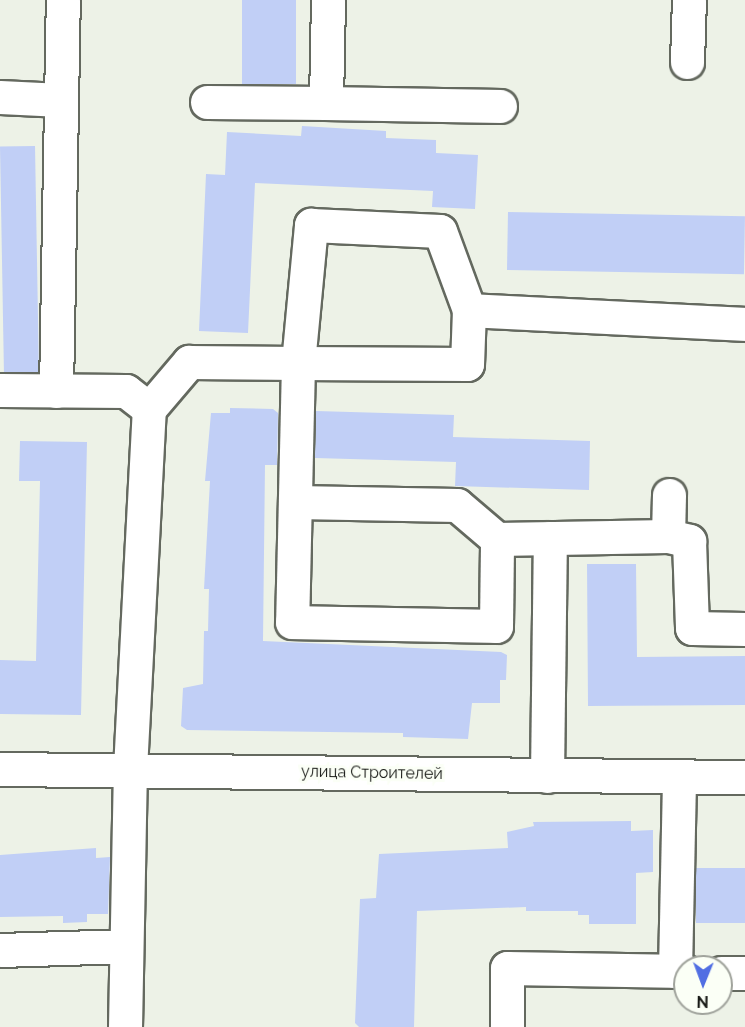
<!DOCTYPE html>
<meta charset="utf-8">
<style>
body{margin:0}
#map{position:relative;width:745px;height:1027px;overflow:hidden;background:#edf2e7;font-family:Raleway,sans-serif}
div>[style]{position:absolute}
.building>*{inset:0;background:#c1cff6;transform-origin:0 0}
.roads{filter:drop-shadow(2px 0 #64695f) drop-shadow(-2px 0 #64695f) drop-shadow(0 2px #64695f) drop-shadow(0 -2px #64695f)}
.minor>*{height:33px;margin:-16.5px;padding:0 16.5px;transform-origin:16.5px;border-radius:16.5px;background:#fff}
span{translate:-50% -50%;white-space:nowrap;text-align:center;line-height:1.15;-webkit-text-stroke:6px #fbfff6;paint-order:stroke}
.street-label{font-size:16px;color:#181a16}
.north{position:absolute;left:673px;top:955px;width:60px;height:60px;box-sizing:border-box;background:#fbfff6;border:2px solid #a0a39c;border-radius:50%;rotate:181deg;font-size:16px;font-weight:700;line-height:24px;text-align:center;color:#181a16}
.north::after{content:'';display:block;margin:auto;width:21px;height:27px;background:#516ee3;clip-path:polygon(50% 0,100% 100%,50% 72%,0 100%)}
</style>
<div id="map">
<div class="building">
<div style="left:242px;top:0;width:54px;height:84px"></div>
<div style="clip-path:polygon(302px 126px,386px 131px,386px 138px,436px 140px,436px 153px,478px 155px,475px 209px,432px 207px,433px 191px,255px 183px,248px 333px,199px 331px,206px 174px,225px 175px,227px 132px,301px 136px)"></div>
<div style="left:35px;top:146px;width:226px;height:35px;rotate:89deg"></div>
<div style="left:508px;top:212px;width:237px;height:58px;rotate:1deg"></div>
<div style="clip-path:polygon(230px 408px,273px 409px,278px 413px,277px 465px,265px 465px,263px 641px,501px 652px,507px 655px,506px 680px,500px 680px,500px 703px,472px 703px,468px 739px,403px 737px,403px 733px,187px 730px,181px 726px,183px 688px,203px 684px,204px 631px,208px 631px,209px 589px,204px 589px,210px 481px,205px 481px,211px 413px,230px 413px)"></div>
<div style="clip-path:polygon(316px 411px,454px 415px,453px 437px,590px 441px,589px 490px,455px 486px,456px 462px,315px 458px)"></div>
<div style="clip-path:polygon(20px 441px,87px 442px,81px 715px,0 714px,0 660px,36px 661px,40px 481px,19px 481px)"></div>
<div style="clip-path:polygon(587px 564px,636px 564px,637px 657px,745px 656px,745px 705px,588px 706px)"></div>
<div style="clip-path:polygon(631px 821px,631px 831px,653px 830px,653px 872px,636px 873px,636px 924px,589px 924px,589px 915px,578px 915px,578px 911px,526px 911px,526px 907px,417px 911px,414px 1027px,359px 1027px,355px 1023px,360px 899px,376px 898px,379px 854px,508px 848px,507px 832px,534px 826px,533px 822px)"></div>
<div style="clip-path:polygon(96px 848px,96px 858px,110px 857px,108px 914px,87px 914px,87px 922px,63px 923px,63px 916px,0 917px,0 855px)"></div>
<div style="left:696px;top:868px;width:49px;height:55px"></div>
</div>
<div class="roads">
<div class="minor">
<div style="left:687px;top:62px;width:62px;rotate:-88.2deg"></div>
<div style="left:0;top:97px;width:61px;rotate:2.8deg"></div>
<div style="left:207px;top:102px;width:119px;rotate:0.5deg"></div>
<div style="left:326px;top:103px;width:103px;rotate:-88.9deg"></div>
<div style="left:326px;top:103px;width:174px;rotate:1deg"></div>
<div style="left:469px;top:310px;width:54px;rotate:92.1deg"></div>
<div style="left:467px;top:364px;width:169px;rotate:-179.7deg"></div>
<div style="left:298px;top:363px;width:139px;rotate:-84.6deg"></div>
<div style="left:311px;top:225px;width:129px;rotate:2.7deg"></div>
<div style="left:440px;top:231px;width:84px;rotate:69.8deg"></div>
<div style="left:469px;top:310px;width:276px;rotate:2.9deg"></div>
<div style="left:0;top:390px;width:126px;rotate:0.5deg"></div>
<div style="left:126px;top:391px;width:29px;rotate:38deg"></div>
<div style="left:56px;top:391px;width:391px;rotate:-89deg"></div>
<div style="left:296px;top:502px;width:161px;rotate:1.1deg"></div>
<div style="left:457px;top:505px;width:52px;rotate:40.4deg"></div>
<div style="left:668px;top:536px;width:41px;rotate:-88.6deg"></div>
<div style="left:0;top:769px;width:745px;rotate:0.62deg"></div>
<div style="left:547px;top:776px;width:238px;rotate:-89.3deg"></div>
<div style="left:0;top:950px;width:124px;rotate:-1.8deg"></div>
<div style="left:675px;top:971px;width:194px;rotate:-88.8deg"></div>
<div style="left:721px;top:973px;width:24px"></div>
<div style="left:125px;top:1027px;width:258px;rotate:-88.9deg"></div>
<div style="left:130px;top:769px;width:361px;rotate:-87deg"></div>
<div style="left:149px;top:409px;width:62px;rotate:-49.6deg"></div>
<div style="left:189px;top:362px;width:109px;rotate:0.5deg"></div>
<div style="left:298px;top:363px;width:259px;rotate:91.3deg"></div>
<div style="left:292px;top:622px;width:204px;rotate:1.1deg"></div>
<div style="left:496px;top:626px;width:87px;rotate:-89.3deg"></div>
<div style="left:497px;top:539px;width:171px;rotate:-1deg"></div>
<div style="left:668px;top:536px;width:22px;rotate:13deg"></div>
<div style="left:689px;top:541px;width:87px;rotate:88deg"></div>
<div style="left:692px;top:628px;width:53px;rotate:1.1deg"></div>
<div style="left:507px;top:1027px;width:59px;rotate:-90deg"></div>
<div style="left:507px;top:968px;width:178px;rotate:1deg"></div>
</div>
</div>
<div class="street-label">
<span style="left:372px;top:773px;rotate:1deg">улица Строителей</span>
</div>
<div class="north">N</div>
</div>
